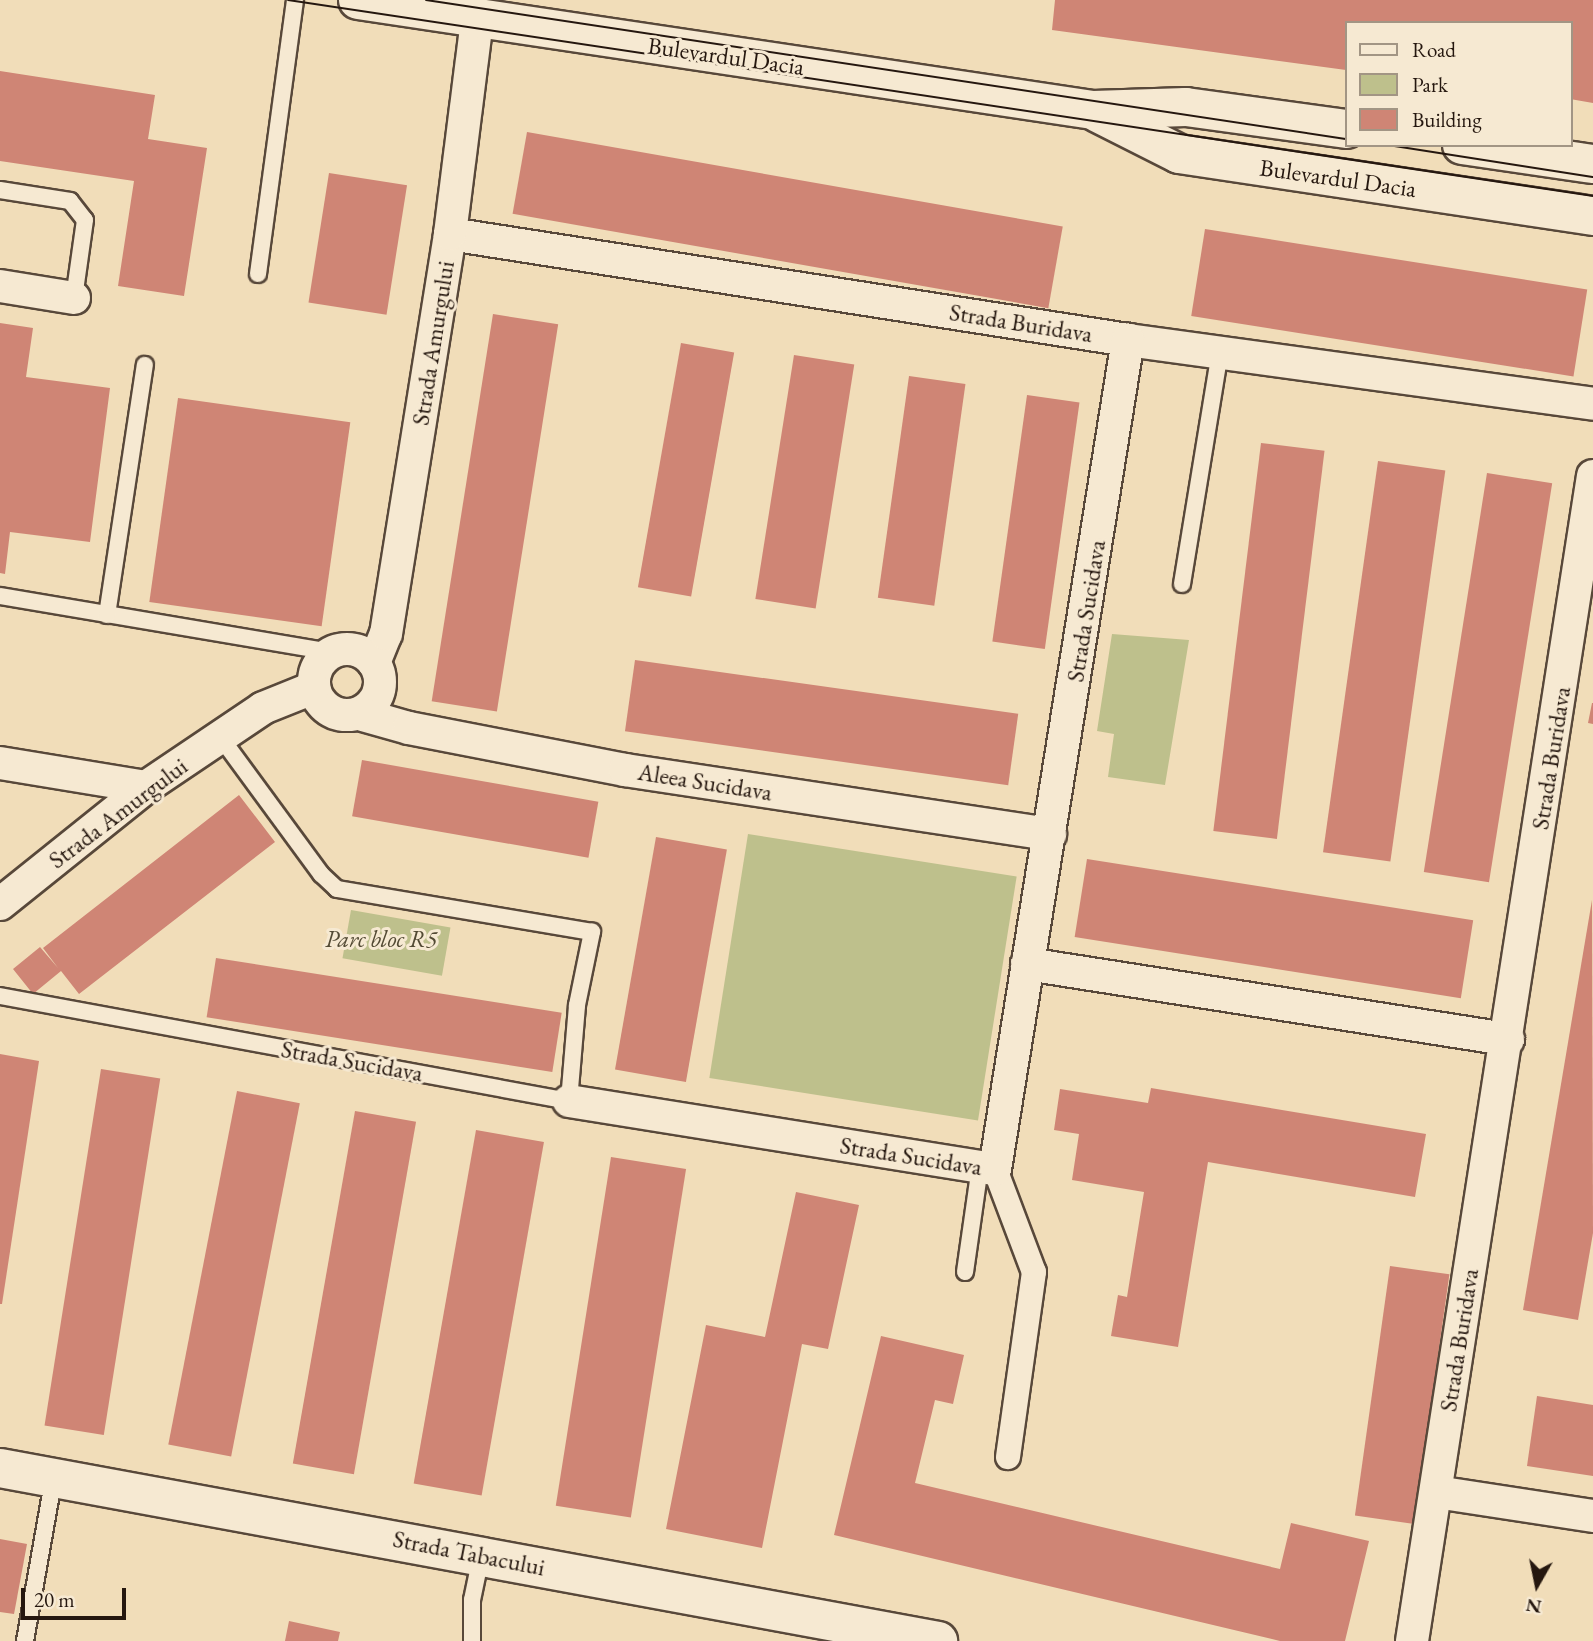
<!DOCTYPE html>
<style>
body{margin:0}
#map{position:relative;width:1593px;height:1641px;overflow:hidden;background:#f1ddb9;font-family:"EB Garamond",serif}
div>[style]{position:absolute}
.green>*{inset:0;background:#bec08c;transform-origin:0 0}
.building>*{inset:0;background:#cf8575;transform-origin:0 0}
.roads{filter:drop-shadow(2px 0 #58483a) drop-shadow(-2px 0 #58483a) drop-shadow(0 2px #58483a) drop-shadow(0 -2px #58483a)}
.service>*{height:16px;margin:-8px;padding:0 8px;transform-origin:8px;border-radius:8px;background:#f6e9d2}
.pedestrian>*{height:24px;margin:-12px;padding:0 12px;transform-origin:12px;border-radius:12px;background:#f6e9d2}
.minor>*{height:32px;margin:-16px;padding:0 16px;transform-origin:16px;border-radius:16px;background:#f6e9d2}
.minor>.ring{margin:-16px;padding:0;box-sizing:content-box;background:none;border:32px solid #f6e9d2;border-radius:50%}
.tertiary>*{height:38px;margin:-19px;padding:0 19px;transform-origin:19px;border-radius:19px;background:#f6e9d2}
.tram>*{height:2px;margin:-1px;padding:0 1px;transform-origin:1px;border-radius:1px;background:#25170f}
span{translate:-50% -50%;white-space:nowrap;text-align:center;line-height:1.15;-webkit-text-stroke:6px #f6e9d2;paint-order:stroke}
.street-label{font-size:24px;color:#25170f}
.park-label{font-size:24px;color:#534a34;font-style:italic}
.legend{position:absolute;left:1345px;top:21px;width:228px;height:126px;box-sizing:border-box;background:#f6e9d2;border:2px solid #a29584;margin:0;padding:9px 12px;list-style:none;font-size:21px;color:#25170f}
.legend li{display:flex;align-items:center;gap:14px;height:35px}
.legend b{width:35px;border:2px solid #a29584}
.north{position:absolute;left:1502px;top:1550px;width:70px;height:70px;-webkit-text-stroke:5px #f6e9d2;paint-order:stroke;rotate:189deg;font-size:19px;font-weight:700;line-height:28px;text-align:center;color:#25170f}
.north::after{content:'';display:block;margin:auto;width:24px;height:32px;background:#25170f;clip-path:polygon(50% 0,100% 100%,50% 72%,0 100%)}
.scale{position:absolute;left:21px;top:1588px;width:105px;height:32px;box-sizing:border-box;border:4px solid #25170f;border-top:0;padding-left:9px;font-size:21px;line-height:24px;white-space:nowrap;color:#25170f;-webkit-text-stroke:5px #f6e9d2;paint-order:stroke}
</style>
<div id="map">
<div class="green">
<div style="clip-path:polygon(1112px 634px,1189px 640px,1165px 785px,1108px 777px,1114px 734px,1097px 731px)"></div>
<div style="left:748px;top:834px;width:272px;height:247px;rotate:9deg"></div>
<div style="left:351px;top:910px;width:101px;height:49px;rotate:10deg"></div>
</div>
<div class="building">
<div style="clip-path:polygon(1055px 0,1593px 0,1593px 103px,1570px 99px,1570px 23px,1346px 23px,1346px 70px,1052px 30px)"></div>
<div style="clip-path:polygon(0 71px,155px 95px,148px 139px,207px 148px,184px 296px,118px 286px,134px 181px,0 161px)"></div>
<div style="left:527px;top:132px;width:544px;height:83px;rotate:10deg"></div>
<div style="left:329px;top:173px;width:79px;height:131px;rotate:9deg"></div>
<div style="left:1205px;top:229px;width:387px;height:88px;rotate:9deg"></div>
<div style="left:493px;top:314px;width:66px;height:392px;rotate:9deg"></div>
<div style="clip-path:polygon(0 323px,33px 328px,26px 377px,110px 388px,90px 542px,10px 532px,5px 574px,0 573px)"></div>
<div style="left:681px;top:343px;width:54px;height:248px;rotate:10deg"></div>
<div style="left:794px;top:355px;width:61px;height:247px;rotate:9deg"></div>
<div style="left:909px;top:376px;width:57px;height:224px;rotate:8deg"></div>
<div style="left:1027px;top:395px;width:53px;height:249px;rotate:8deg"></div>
<div style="left:178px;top:398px;width:174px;height:206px;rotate:8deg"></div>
<div style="left:1261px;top:443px;width:64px;height:391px;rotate:7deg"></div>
<div style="left:1378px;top:461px;width:68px;height:395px;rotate:8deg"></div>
<div style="left:1487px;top:473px;width:66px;height:404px;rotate:9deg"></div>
<div style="left:635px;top:660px;width:387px;height:72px;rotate:8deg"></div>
<div style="clip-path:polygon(1592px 703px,1593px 703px,1593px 724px,1588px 723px)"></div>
<div style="left:362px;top:760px;width:240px;height:57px;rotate:10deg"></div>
<div style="clip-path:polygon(239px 795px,275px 842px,79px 994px,61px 971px,33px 994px,13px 969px,40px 947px,58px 968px,43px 948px)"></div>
<div style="left:656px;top:837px;width:72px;height:236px;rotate:10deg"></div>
<div style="left:1087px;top:859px;width:391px;height:79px;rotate:9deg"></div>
<div style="clip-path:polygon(1592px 900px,1593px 1233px,1578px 1320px,1523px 1310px)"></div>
<div style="left:216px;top:958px;width:350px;height:60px;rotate:9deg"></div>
<div style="clip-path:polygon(0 1054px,39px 1061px,2px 1304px,0 1304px)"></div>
<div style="left:101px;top:1069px;width:60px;height:361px;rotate:9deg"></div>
<div style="clip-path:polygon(1151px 1088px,1426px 1134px,1415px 1197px,1208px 1162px,1178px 1347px,1111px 1336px,1118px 1295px,1127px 1297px,1144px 1192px,1072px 1180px,1079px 1134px,1054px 1130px,1060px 1089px,1148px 1103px)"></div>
<div style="left:237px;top:1091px;width:64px;height:360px;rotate:11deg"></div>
<div style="left:355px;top:1111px;width:62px;height:358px;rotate:10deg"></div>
<div style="left:476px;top:1130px;width:69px;height:359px;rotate:10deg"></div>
<div style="left:611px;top:1157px;width:76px;height:353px;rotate:9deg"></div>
<div style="clip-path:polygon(796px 1192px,859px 1205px,828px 1349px,802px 1344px,762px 1548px,666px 1529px,706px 1325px,765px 1337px)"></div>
<div style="left:1390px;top:1266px;width:60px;height:252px;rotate:8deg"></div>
<div style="clip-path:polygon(881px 1336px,964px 1355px,953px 1404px,935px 1400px,915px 1483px,1280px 1569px,1291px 1523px,1369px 1541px,1345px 1641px,1280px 1641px,834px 1535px)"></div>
<div style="clip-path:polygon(1537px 1396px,1593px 1405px,1593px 1476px,1527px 1466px)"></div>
<div style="clip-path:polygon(0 1539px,27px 1544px,14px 1614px,0 1612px)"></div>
<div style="clip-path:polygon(289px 1621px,340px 1632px,338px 1641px,285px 1641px)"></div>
</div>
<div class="roads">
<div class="service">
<div style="left:0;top:190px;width:71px;rotate:8.9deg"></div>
<div style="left:70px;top:201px;width:24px;rotate:52deg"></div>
<div style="left:85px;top:220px;width:79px;rotate:98deg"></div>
<div style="left:258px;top:274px;width:276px;rotate:-82.3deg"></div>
<div style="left:1182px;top:584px;width:235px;rotate:-80.7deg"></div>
<div style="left:0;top:596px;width:336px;rotate:9.6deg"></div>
<div style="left:107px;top:615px;width:253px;rotate:-81.4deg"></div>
<div style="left:0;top:996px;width:579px;rotate:10.46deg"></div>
<div style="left:569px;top:1101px;width:96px;rotate:-85.2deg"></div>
<div style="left:577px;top:1005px;width:75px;rotate:-78.4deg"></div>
<div style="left:592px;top:932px;width:259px;rotate:-170.4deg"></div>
<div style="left:337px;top:889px;width:22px;rotate:-137deg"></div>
<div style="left:321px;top:874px;width:169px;rotate:-126.3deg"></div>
<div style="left:965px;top:1272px;width:106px;rotate:-81.9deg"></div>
<div style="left:25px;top:1641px;width:167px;rotate:-80deg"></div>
<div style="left:472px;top:1641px;width:41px;rotate:-90deg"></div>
<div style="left:472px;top:1600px;width:44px;rotate:-78.2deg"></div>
</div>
<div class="pedestrian">
<div style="left:995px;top:1169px;width:110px;rotate:69.3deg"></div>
<div style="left:1034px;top:1272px;width:187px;rotate:98deg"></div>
</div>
<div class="minor">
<div style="left:450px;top:234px;width:686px;rotate:8.89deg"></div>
<div style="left:1128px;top:340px;width:469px;rotate:7.8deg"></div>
<div style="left:0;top:286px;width:75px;rotate:9.2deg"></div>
<div class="ring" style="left:314px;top:649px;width:34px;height:34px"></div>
<div style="left:374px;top:663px;width:31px;rotate:-68deg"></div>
<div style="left:386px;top:634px;width:405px;rotate:-80.9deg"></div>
<div style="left:450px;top:234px;width:217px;rotate:-82.8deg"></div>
<div style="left:363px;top:715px;width:48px;rotate:15.8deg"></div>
<div style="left:409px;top:728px;width:220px;rotate:11deg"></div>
<div style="left:625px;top:770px;width:430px;rotate:8.6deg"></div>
<div style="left:0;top:763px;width:148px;rotate:9.3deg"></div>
<div style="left:0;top:904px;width:187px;rotate:-38.7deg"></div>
<div style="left:146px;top:787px;width:141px;rotate:-34deg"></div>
<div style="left:263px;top:708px;width:54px;rotate:-21.8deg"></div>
<div style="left:1027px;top:964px;width:487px;rotate:8.9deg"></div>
<div style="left:569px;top:1101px;width:431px;rotate:9.1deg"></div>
<div style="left:995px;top:1169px;width:840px;rotate:-80.89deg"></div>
<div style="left:1436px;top:1492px;width:159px;rotate:8.7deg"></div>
<div style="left:1412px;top:1641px;width:1179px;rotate:-81.17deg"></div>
</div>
<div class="tertiary">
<div style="left:358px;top:0;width:743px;rotate:8.51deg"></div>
<div style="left:1093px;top:110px;width:93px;rotate:-1.8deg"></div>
<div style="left:1186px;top:107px;width:162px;rotate:7.8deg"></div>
<div style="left:1098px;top:113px;width:91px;rotate:26.8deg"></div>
<div style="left:1179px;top:154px;width:419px;rotate:8.5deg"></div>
<div style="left:1462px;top:145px;width:132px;rotate:8.3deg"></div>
<div style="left:0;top:1468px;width:954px;rotate:10.45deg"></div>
</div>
</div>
<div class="tram">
<div style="left:288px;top:0;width:1320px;rotate:8.54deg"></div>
<div style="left:426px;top:0;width:930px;rotate:8.59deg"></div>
<div style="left:1388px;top:145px;width:207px;rotate:8.9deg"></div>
</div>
<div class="street-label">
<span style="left:726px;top:56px;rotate:8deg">Bulevardul Dacia</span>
<span style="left:1338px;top:178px;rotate:8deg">Bulevardul Dacia</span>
<span style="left:1021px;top:323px;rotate:9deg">Strada Buridava</span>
<span style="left:433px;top:343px;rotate:-81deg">Strada Amurgului</span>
<span style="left:1086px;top:611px;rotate:-81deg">Strada Sucidava</span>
<span style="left:1551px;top:758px;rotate:-81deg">Strada Buridava</span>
<span style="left:705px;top:782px;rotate:9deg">Aleea Sucidava</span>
<span style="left:118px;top:813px;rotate:-37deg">Strada Amurgului</span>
<span style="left:352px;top:1061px;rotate:10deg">Strada Sucidava</span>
<span style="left:911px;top:1156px;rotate:9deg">Strada Sucidava</span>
<span style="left:1459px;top:1340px;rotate:-81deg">Strada Buridava</span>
<span style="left:469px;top:1553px;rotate:11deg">Strada Tabacului</span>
</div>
<div class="park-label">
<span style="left:381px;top:939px">Parc bloc R5</span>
</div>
<ul class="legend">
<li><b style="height:9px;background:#f6e9d2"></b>Road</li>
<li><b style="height:19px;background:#bec08c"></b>Park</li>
<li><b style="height:19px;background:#cf8575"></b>Building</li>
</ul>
<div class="north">N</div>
<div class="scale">20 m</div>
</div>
